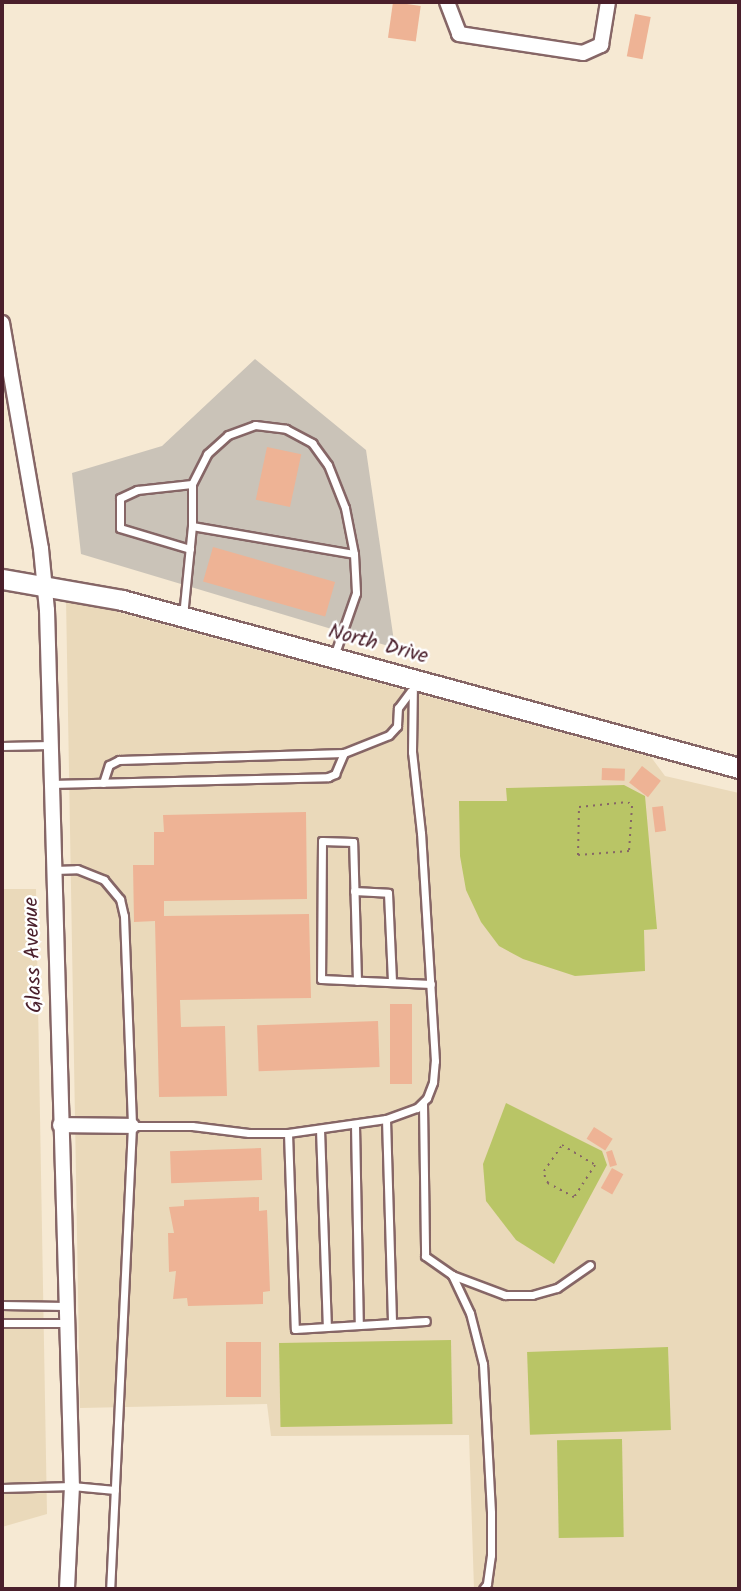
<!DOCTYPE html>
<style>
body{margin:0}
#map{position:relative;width:741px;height:1591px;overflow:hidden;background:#f6e9d3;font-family:Kalam,sans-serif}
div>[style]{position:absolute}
.built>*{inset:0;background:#ead9ba}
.industrial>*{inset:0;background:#cac3b8}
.green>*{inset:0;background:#b9c566;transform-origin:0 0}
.building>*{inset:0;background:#eeb395;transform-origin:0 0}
.path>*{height:2px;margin-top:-1px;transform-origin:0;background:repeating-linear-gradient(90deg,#866666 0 2px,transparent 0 7px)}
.roads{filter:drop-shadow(2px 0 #866666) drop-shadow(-2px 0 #866666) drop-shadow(0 2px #866666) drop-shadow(0 -2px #866666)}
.service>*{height:7px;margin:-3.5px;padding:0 3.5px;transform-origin:3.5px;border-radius:3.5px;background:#fff}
.minor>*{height:14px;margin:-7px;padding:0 7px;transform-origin:7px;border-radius:7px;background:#fff}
.secondary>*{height:19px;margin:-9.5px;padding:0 9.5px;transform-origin:9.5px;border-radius:9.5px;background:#fff}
span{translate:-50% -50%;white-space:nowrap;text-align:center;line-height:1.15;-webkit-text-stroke:5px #fff;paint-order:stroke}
.street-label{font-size:21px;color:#4a1f2b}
.frame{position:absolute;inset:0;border:4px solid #4a1f2b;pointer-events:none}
</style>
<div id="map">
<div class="built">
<div style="clip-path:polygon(66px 598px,651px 757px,665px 776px,739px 793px,739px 1589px,474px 1589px,469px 1435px,271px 1436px,267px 1404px,80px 1408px)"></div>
<div style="clip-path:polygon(2px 889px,36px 889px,47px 1514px,2px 1527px)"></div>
</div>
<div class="industrial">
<div style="clip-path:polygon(255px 359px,366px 450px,395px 648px,81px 554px,72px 473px,162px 446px)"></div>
</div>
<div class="green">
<div style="clip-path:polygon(624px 785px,645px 796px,657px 929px,644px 930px,645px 971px,575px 976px,523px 959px,499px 946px,481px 922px,466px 890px,460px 856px,459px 801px,507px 801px,506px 788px)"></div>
<div style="clip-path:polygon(506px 1103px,602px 1151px,607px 1165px,554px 1264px,516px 1240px,486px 1201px,483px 1164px)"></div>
<div style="left:451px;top:1340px;width:84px;height:172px;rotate:89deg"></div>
<div style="left:668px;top:1347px;width:83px;height:141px;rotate:88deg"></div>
<div style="left:622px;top:1439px;width:98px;height:65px;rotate:89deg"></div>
</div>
<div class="building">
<div style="left:393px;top:2px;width:28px;height:36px;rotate:8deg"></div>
<div style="left:635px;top:14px;width:16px;height:43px;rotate:11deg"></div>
<div style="left:267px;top:447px;width:35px;height:54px;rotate:12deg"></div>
<div style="left:213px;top:547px;width:127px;height:36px;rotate:16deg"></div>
<div style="left:642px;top:766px;width:24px;height:21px;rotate:38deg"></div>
<div style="left:602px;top:768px;width:23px;height:12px;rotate:2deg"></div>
<div style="left:663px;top:806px;width:25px;height:11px;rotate:83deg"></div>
<div style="clip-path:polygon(306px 812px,307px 899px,164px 901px,164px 916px,309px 914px,311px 998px,180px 1000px,181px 1027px,225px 1026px,227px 1096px,159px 1097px,155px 921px,134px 922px,133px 865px,154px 865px,154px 832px,164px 832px,163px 815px)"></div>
<div style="left:390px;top:1004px;width:22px;height:80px"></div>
<div style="left:378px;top:1021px;width:46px;height:121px;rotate:88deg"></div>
<div style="left:594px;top:1127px;width:22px;height:14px;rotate:32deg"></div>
<div style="left:261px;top:1148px;width:32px;height:91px;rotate:88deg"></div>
<div style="clip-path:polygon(612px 1150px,617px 1165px,610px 1167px,606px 1152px)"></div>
<div style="left:612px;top:1168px;width:13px;height:23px;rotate:29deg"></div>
<div style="clip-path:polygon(259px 1197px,259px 1211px,267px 1210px,270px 1291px,263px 1292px,263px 1304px,188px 1306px,187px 1298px,173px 1299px,176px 1271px,169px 1272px,168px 1233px,174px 1233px,169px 1207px,184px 1206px,184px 1200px)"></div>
<div style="left:226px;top:1342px;width:35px;height:55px"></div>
</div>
<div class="path">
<div style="left:628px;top:802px;width:6px;rotate:45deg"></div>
<div style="left:632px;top:806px;width:45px;rotate:93.8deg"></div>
<div style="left:629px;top:851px;width:51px;rotate:175.5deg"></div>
<div style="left:578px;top:855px;width:48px;rotate:-88.8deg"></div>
<div style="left:579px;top:807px;width:49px;rotate:-5.8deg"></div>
<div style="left:562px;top:1145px;width:39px;rotate:31deg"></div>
<div style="left:595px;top:1165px;width:38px;rotate:123deg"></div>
<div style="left:574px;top:1197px;width:30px;rotate:-152deg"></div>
<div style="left:548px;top:1183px;width:7px;rotate:-117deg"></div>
<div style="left:545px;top:1177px;width:6px;rotate:-99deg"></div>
<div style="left:544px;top:1171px;width:32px;rotate:-55deg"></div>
</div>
<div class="roads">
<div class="service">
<div style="left:192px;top:526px;width:164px;rotate:9.8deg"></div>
<div style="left:190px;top:549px;width:73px;rotate:-163.3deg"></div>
<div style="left:120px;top:528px;width:30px;rotate:-90deg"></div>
<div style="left:120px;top:498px;width:19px;rotate:-25deg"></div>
<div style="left:137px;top:490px;width:55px;rotate:-6.2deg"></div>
<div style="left:183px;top:616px;width:90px;rotate:-84.3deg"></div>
<div style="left:192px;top:526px;width:42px;rotate:-90deg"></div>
<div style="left:192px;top:484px;width:34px;rotate:-63deg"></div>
<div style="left:207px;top:454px;width:28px;rotate:-42deg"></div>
<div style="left:228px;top:435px;width:29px;rotate:-20deg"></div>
<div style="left:255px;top:425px;width:31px;rotate:7deg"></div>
<div style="left:286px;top:429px;width:30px;rotate:28deg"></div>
<div style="left:312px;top:443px;width:27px;rotate:54deg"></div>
<div style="left:328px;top:465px;width:46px;rotate:68.4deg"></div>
<div style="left:345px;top:508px;width:47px;rotate:78.9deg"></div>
<div style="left:354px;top:554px;width:39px;rotate:87deg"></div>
<div style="left:356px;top:593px;width:67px;rotate:109.2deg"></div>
<div style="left:2px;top:746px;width:49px;rotate:-1.2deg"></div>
<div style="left:103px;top:783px;width:19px;rotate:-72deg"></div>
<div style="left:109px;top:765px;width:11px;rotate:-27deg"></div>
<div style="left:119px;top:760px;width:225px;rotate:-1.8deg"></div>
<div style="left:344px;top:753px;width:48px;rotate:-21.8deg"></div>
<div style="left:389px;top:735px;width:12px;rotate:-48deg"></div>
<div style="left:397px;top:726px;width:18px;rotate:-87deg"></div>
<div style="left:398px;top:708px;width:21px;rotate:-53deg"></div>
<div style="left:51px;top:784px;width:277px;rotate:-1.4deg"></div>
<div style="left:328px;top:777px;width:8px;rotate:-23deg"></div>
<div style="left:335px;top:774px;width:23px;rotate:-67deg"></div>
<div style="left:54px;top:870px;width:23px;rotate:-2deg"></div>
<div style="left:77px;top:869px;width:29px;rotate:22deg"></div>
<div style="left:104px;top:880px;width:25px;rotate:50deg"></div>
<div style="left:120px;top:899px;width:17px;rotate:77deg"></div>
<div style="left:124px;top:916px;width:210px;rotate:87.8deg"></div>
<div style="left:132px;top:1126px;width:464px;rotate:92.7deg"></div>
<div style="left:354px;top:891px;width:34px;rotate:3deg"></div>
<div style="left:388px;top:893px;width:89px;rotate:87.4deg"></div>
<div style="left:357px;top:981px;width:139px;rotate:-91.6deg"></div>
<div style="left:353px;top:842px;width:31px;rotate:-178deg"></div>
<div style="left:322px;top:841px;width:138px;rotate:90.4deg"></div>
<div style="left:321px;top:979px;width:110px;rotate:2.6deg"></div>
<div style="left:423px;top:1104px;width:152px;rotate:89.2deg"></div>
<div style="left:425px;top:1256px;width:33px;rotate:35deg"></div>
<div style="left:452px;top:1275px;width:57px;rotate:20.7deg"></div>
<div style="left:505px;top:1295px;width:27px"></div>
<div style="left:532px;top:1295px;width:26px;rotate:-16deg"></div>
<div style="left:557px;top:1288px;width:40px;rotate:-34.9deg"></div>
<div style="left:386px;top:1119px;width:204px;rotate:88.3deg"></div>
<div style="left:355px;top:1125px;width:200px;rotate:88.9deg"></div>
<div style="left:132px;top:1126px;width:60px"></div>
<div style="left:192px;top:1126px;width:57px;rotate:7deg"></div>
<div style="left:249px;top:1133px;width:39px"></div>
<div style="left:288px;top:1133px;width:99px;rotate:-8.1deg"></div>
<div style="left:386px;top:1119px;width:33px;rotate:-20deg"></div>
<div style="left:417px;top:1108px;width:14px;rotate:-45deg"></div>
<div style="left:427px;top:1098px;width:17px;rotate:-69deg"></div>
<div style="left:433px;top:1082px;width:21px;rotate:-85deg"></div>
<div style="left:435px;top:1061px;width:228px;rotate:-93.5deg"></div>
<div style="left:421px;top:833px;width:81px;rotate:-96.3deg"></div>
<div style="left:412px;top:752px;width:72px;rotate:-89.2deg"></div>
<div style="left:320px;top:1129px;width:198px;rotate:88deg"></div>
<div style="left:288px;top:1133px;width:196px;rotate:88deg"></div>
<div style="left:295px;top:1329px;width:131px;rotate:-3.5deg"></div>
<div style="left:452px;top:1275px;width:42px;rotate:64.7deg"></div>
<div style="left:470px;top:1313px;width:53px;rotate:75.7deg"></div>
<div style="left:483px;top:1364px;width:149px;rotate:86.9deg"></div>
<div style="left:491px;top:1513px;width:42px;rotate:90deg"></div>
<div style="left:491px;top:1555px;width:29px;rotate:98deg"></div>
<div style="left:487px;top:1584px;width:6px;rotate:129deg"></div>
<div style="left:2px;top:1305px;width:64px;rotate:0.9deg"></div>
<div style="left:2px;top:1323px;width:65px"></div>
<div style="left:2px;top:1488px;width:70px;rotate:-1.6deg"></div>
<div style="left:72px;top:1486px;width:43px;rotate:5.3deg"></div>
</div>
<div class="minor">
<div style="left:447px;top:2px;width:34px;rotate:69deg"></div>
<div style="left:459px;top:34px;width:125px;rotate:8.7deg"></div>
<div style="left:583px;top:53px;width:20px;rotate:-24deg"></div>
<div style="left:601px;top:45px;width:44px;rotate:-80.8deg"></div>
<div style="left:2px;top:323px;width:229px;rotate:80.2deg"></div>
<div style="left:41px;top:549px;width:61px;rotate:84.4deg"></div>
<div style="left:47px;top:610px;width:876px;rotate:88.37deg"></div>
<div style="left:72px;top:1486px;width:103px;rotate:92.8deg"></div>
<div style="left:60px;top:1125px;width:72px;rotate:0.8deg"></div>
</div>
<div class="secondary">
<div style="left:2px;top:579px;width:122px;rotate:9.9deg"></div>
<div style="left:122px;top:600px;width:639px;rotate:15.23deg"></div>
</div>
</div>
<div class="street-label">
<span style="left:378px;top:645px;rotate:15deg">North Drive</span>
<span style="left:34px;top:955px;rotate:-92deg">Glass Avenue</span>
</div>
<div class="frame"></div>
</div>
